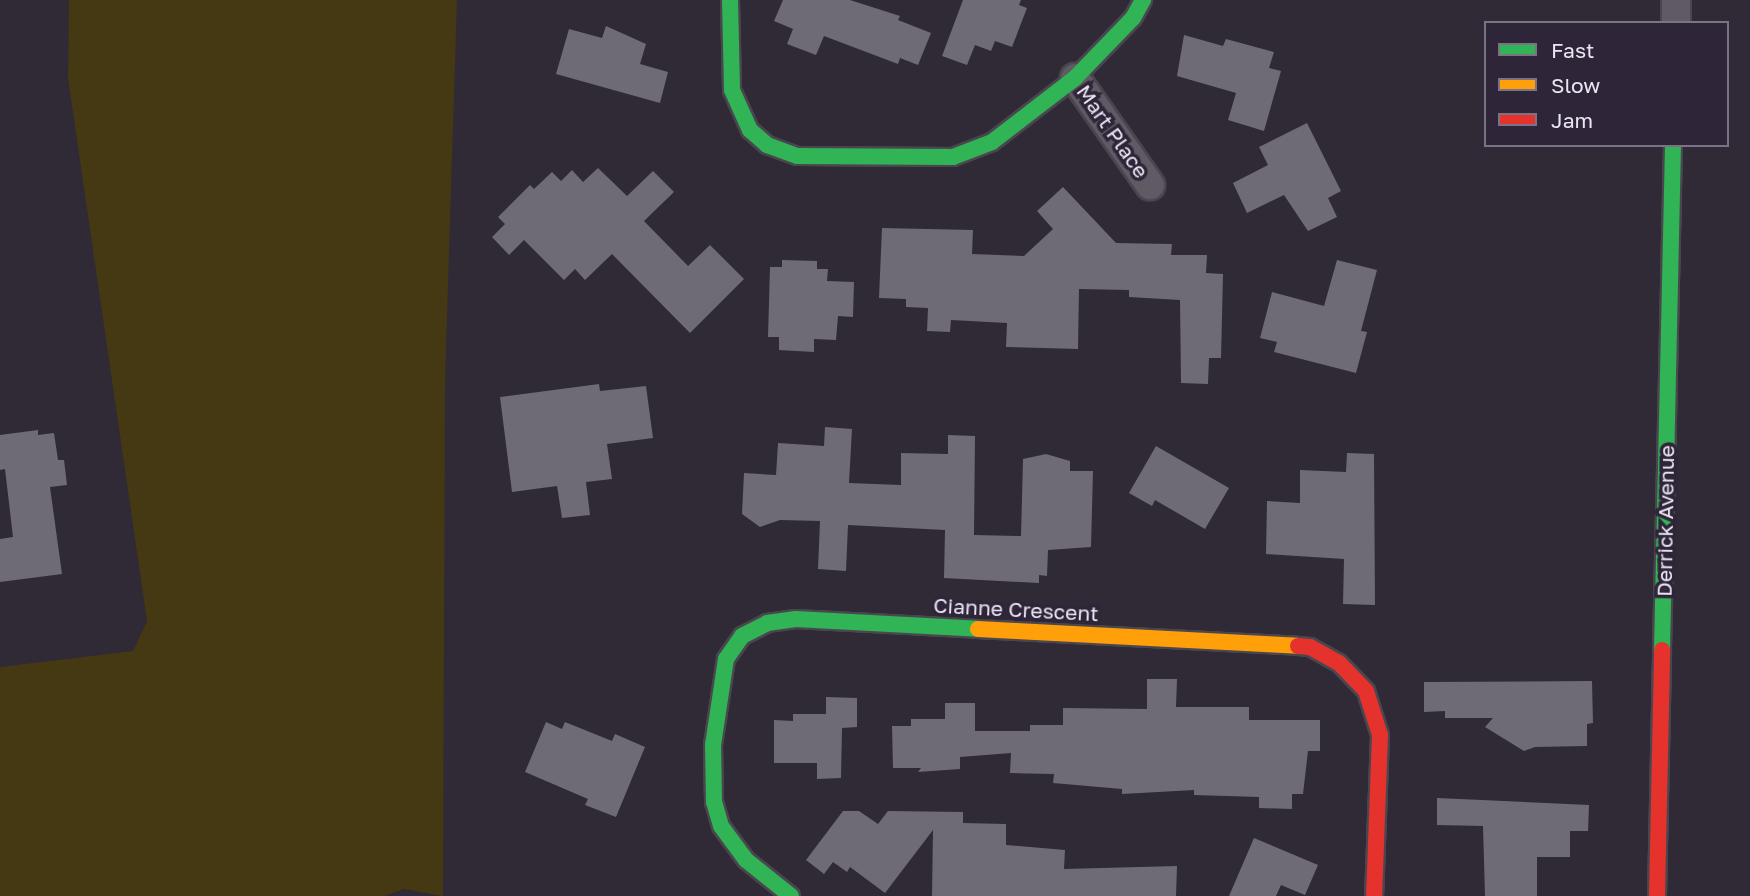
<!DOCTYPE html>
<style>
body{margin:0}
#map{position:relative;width:1750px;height:896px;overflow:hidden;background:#2f2a35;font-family:"Golos Text",sans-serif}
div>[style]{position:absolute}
.green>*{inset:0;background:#443913}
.building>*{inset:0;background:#6f6b74}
.roads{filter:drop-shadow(2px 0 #4a464f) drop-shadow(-2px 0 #4a464f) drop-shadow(0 2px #4a464f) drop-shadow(0 -2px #4a464f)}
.street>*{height:28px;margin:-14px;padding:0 14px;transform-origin:14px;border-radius:14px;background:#5f5a63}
.fast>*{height:16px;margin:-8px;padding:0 8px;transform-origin:8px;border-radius:8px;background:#30b455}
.slow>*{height:16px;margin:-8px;padding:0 8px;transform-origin:8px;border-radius:8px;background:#ff9f0a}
.jam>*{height:16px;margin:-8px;padding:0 8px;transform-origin:8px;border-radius:8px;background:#e5322d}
span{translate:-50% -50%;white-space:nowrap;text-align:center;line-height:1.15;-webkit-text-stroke:7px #2f2539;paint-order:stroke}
.street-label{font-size:21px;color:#ece6f3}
.legend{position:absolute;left:1484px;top:21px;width:245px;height:126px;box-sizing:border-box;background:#2f2539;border:2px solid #7b7283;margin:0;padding:9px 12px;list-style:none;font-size:21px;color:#ece6f3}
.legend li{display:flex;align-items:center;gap:14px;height:35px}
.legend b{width:35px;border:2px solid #7b7283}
</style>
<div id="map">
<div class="green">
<div style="clip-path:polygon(69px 0,457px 0,445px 381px,443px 896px,404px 889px,384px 896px,0 896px,0 667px,133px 651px,147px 621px,68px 78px)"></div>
</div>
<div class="building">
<div style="clip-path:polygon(783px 0,850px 0,900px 16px,898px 20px,931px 33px,918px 65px,900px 58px,898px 64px,824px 36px,816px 55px,787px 44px,793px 29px,774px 21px)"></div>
<div style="clip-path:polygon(963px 0,1021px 0,1019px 5px,1027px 8px,1012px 47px,995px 41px,991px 51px,975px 45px,967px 65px,942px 56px)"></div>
<div style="clip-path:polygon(606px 26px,646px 44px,640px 64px,668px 72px,660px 103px,556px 74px,569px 29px,602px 38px)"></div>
<div style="clip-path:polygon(1184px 35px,1223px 46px,1226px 39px,1274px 52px,1269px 68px,1281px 71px,1264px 131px,1228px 120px,1236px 93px,1177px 76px)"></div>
<div style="clip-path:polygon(1307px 123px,1341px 191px,1328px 198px,1337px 217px,1308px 231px,1284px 195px,1247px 213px,1233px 183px,1268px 165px,1259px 147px)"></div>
<div style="clip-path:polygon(598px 168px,627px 196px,653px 171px,674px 192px,644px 221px,688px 266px,710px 245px,744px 279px,690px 333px,612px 254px,585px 280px,575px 269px,564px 280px,524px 240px,509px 255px,492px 237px,505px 224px,498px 217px,530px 185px,534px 189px,552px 172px,561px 181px,572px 170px,583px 182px)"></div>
<div style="clip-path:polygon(1063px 187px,1116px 243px,1172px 244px,1171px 255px,1207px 255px,1206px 273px,1223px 274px,1221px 358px,1209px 358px,1208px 384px,1181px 383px,1180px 300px,1129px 297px,1129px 290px,1079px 289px,1078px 349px,1006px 347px,1007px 323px,951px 320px,950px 332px,927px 331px,928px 308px,906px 307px,906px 299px,879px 298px,882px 228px,973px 230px,972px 254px,1024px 256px,1053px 229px,1037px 211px)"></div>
<div style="clip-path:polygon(782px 260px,817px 261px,817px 269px,828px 269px,827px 281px,854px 282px,853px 317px,838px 316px,836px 340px,814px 339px,814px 352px,779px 350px,779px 337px,768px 337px,770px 267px,782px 267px)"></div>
<div style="clip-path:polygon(1337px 260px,1377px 270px,1361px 331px,1367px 332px,1356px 373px,1274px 352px,1277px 342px,1260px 338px,1272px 292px,1324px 306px)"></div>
<div style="clip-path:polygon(599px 384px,600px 391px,646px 386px,653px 438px,607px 444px,612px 479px,586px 482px,590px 515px,562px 518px,557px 486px,512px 492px,500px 397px)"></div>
<div style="clip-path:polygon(825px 427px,852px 429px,849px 483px,901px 485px,901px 453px,948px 454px,948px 435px,975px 436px,974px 535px,1021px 536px,1023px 459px,1046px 454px,1070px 461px,1070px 471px,1093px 471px,1091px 547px,1048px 550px,1047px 576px,1039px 575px,1039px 583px,944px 578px,945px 530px,848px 525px,846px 571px,818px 569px,820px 521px,780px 520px,760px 527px,742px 514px,744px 473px,776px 475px,778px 443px,824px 446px)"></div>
<div style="clip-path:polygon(38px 430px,38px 435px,54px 433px,58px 460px,64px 460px,67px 485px,50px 487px,62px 574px,0 582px,0 539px,13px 537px,5px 469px,0 470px,0 435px)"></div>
<div style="clip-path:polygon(1156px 446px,1229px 488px,1205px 529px,1155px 500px,1152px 506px,1129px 493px)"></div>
<div style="clip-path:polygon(1347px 453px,1374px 454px,1375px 605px,1343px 604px,1344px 559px,1266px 554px,1267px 501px,1300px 503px,1300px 470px,1346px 472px)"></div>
<div style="clip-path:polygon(1147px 679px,1177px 679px,1176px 707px,1249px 707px,1249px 720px,1320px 720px,1320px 751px,1308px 751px,1303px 794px,1292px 794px,1292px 809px,1259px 808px,1259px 797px,1194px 795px,1194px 790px,1122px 794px,1122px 789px,1053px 783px,1054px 774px,1010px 773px,1011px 753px,960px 757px,960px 769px,918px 772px,921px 768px,893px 768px,892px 726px,911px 726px,911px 719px,945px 719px,945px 703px,975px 703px,975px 731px,1030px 731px,1030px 725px,1063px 725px,1063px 708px,1147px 709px)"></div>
<div style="clip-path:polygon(1592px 681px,1593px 723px,1587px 724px,1587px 746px,1535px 747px,1524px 751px,1485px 727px,1493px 718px,1445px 718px,1445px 711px,1424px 712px,1424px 682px)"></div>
<div style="clip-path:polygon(826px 697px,857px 698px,857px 727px,842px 728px,841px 778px,817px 779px,817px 763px,774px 763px,774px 720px,793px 721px,793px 714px,826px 714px)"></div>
<div style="clip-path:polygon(546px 722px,562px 729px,565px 722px,612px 741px,615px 734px,645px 747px,616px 817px,585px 805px,588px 799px,525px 772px)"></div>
<div style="clip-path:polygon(1437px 798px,1589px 805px,1588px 831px,1570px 831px,1570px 857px,1537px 857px,1537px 896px,1485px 896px,1483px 826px,1437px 825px)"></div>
<div style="clip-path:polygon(843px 811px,859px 811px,878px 824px,888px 811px,963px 812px,963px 823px,1006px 824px,1006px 845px,1065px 850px,1064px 869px,1177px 866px,1176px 896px,932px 896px,933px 830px,885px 893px,850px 867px,847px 872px,833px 862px,824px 874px,806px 860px)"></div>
<div style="clip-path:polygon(1254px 838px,1318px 865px,1305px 895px,1281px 885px,1276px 896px,1229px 896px)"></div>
</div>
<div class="roads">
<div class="street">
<div style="left:1676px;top:23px;width:23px;rotate:-90deg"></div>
<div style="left:1075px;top:78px;width:131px;rotate:55deg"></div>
</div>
<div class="fast">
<div style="left:730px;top:0;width:90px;rotate:88.7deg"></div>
<div style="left:732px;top:90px;width:44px;rotate:65.8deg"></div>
<div style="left:750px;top:130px;width:23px;rotate:41deg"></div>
<div style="left:767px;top:145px;width:32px;rotate:20deg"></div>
<div style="left:797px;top:156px;width:156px;rotate:0.4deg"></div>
<div style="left:953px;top:157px;width:42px;rotate:-21deg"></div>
<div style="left:992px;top:142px;width:105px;rotate:-37.6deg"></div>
<div style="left:1075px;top:78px;width:83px;rotate:-46deg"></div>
<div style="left:1133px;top:18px;width:21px;rotate:-61deg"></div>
<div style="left:1662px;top:650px;width:505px;rotate:-88.75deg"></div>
<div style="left:791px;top:896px;width:58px;rotate:-141.3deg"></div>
<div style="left:746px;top:860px;width:42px;rotate:-126.3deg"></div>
<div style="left:721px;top:826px;width:25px;rotate:-106deg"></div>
<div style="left:714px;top:802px;width:57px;rotate:-91deg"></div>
<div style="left:713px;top:745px;width:87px;rotate:-81.4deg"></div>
<div style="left:726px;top:659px;width:28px;rotate:-55deg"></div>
<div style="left:742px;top:636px;width:28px;rotate:-27deg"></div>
<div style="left:767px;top:623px;width:29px;rotate:-8deg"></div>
<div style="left:796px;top:619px;width:182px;rotate:3.1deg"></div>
</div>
<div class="slow">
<div style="left:978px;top:629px;width:320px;rotate:3deg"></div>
</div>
<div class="jam">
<div style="left:1298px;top:646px;width:12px;rotate:5deg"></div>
<div style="left:1310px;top:647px;width:33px;rotate:29deg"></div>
<div style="left:1339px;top:663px;width:39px;rotate:46deg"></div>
<div style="left:1366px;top:691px;width:46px;rotate:72.3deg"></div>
<div style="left:1380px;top:735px;width:161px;rotate:92.1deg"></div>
<div style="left:1657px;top:896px;width:246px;rotate:-88.8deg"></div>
</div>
</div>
<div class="street-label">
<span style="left:1113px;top:131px;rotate:55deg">Mart Place</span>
<span style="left:1665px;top:521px;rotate:-89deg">Derrick Avenue</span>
<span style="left:1016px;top:609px;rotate:3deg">Cianne Crescent</span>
</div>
<ul class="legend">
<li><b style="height:9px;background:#30b455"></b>Fast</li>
<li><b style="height:9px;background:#ff9f0a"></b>Slow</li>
<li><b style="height:9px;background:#e5322d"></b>Jam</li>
</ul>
</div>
